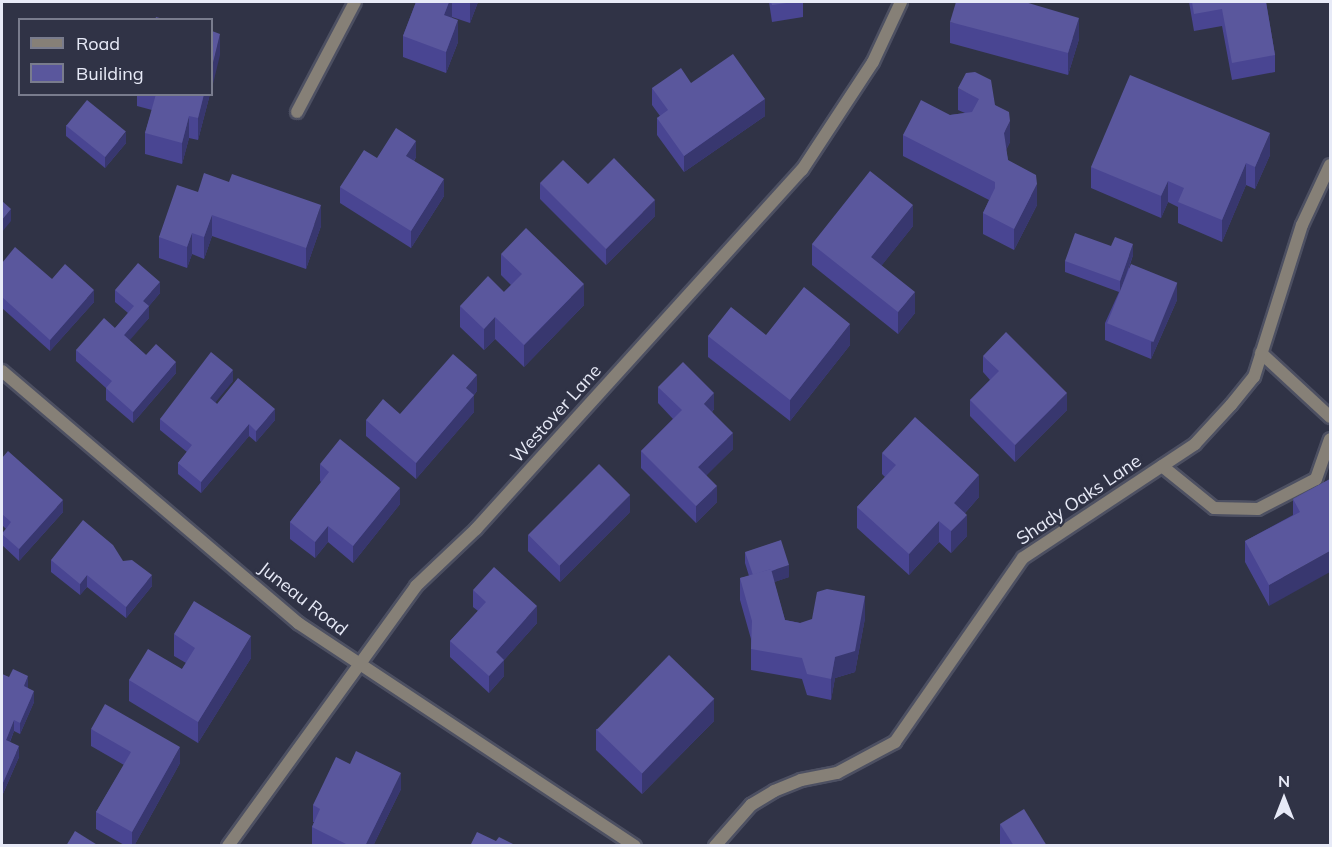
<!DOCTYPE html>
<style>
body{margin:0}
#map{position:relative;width:1332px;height:847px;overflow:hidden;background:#303346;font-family:Mulish,sans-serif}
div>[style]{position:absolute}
.roads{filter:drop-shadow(2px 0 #4d5062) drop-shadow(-2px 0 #4d5062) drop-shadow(0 2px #4d5062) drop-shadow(0 -2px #4d5062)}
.lane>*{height:12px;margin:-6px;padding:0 6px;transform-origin:6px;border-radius:6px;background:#868077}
.street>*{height:12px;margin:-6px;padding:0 6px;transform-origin:6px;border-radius:6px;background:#868077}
.wall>*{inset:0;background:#494592}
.shaded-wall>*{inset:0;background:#38376f}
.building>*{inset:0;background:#5a579d;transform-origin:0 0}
span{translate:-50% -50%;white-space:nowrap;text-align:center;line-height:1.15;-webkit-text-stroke:5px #303346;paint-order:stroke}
.street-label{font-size:18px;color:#e7eaf7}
.frame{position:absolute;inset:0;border:3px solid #e7eaf7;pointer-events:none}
.legend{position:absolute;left:18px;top:18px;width:195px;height:78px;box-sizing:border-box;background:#303346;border:2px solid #797c8d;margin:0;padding:8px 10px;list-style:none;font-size:18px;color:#e7eaf7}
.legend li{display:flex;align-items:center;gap:12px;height:30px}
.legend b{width:30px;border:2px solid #797c8d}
.north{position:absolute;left:1254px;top:769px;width:60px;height:60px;-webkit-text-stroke:4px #303346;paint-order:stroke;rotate:0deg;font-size:16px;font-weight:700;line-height:24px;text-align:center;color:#e7eaf7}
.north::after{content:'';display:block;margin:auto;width:21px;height:27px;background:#e7eaf7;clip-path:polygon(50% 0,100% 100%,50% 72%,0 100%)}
</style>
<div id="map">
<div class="roads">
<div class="lane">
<div style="left:1261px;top:353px;width:94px;rotate:42.8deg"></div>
<div style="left:1162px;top:466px;width:67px;rotate:38.9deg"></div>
<div style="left:1214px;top:508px;width:44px;rotate:1.3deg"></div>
<div style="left:1258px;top:509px;width:65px;rotate:-27.3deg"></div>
<div style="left:1316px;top:479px;width:42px;rotate:-70.7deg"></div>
</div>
<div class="street">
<div style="left:297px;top:112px;width:124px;rotate:-62.2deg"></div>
<div style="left:2px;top:371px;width:389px;rotate:40.4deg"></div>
<div style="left:298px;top:623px;width:404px;rotate:33.5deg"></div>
<div style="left:228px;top:846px;width:321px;rotate:-54.1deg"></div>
<div style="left:416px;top:586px;width:83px;rotate:-43.5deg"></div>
<div style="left:476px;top:529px;width:485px;rotate:-47.8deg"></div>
<div style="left:802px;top:170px;width:129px;rotate:-56.7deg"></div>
<div style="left:873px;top:62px;width:66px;rotate:-65deg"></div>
<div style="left:715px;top:846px;width:55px;rotate:-48.7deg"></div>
<div style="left:751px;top:805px;width:27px;rotate:-31deg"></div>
<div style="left:774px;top:791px;width:29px;rotate:-22deg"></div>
<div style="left:801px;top:780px;width:37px;rotate:-11deg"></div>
<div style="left:837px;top:773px;width:66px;rotate:-28.1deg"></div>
<div style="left:895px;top:742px;width:224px;rotate:-55.2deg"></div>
<div style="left:1023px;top:558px;width:206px;rotate:-33.5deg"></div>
<div style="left:1195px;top:444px;width:53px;rotate:-47.3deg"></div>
<div style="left:1231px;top:405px;width:36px;rotate:-51deg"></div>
<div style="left:1254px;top:377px;width:159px;rotate:-72.5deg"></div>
<div style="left:1302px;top:225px;width:66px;rotate:-65deg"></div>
</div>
</div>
<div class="wall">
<div style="clip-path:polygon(416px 2px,478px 2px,470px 23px,452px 17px,458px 42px,446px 73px,403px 57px,403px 36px)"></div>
<div style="clip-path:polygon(769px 2px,803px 2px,803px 17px,772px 22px)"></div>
<div style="clip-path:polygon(1189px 2px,1266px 2px,1275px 55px,1275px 72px,1232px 80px,1222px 26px,1194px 31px)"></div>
<div style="clip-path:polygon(950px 22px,1079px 39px,1068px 75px,950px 43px)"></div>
<div style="clip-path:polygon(691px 83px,765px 116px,684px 172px,657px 135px,657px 118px,660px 116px,652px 105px,652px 88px)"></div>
<div style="clip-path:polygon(958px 88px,995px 105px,1010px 142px,1006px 150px,1008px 160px,1037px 205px,1014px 250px,983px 234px,983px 213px,989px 200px,903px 156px,903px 135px,950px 115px,965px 113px,958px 110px)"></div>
<div style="clip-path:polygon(137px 94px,210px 94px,198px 140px,189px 138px,182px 164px,145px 154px,145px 133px,152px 110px,137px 106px)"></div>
<div style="clip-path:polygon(66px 125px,126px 143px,105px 168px,66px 136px)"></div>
<div style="clip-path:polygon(1270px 155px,1255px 189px,1246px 185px,1222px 242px,1178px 223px,1178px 207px,1168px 202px,1161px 218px,1091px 188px,1091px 167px)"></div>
<div style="clip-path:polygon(416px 157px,414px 161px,444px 196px,411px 248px,340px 203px,340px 187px,377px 158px)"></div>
<div style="clip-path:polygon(540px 183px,655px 216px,606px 265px,540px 199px)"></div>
<div style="clip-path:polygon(198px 192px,321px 226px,306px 269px,212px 236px,204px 259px,192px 254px,187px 268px,159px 258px,159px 237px)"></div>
<div style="clip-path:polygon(913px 226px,881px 266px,915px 313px,898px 334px,812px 265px,812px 244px)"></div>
<div style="clip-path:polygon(501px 254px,584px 305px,524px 367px,495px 339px,484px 350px,460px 327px,460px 306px,504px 292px,511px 285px,501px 275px)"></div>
<div style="clip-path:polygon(1133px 255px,1129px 268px,1177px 300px,1151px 359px,1105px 340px,1105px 323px,1119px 292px,1065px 272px,1065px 261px)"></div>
<div style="clip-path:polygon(2px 263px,52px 279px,94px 302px,50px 351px,2px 308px)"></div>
<div style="clip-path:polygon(115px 290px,160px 293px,149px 306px,149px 318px,129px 340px,146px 355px,176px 373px,133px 423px,106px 400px,106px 388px,76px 361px,76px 350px,115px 328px,128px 313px,115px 302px)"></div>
<div style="clip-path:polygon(766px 335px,850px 345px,790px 421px,708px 357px,708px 336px)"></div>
<div style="clip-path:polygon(983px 356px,1067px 410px,1015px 462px,970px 416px,970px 400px,990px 380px,983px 372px)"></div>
<div style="clip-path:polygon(233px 381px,215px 402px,217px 404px,275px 420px,256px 442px,249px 436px,201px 493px,178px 474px,178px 463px,187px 452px,160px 430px,160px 419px)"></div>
<div style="clip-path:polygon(658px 387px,714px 409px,712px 412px,733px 449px,706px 475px,717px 502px,696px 523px,641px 468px,641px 451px,673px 419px,658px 403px)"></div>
<div style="clip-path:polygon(477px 391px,474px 395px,474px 412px,416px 479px,366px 436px,366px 420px,400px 414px)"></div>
<div style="clip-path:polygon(882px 453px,979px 497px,965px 513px,967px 536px,951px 553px,939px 542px,909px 575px,857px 528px,857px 507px,885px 477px,882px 474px)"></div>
<div style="clip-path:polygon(2px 458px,63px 512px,19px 561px,2px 545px,2px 533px,6px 529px,2px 525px)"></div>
<div style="clip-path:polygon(320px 464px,400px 504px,353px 563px,328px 542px,315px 558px,290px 539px,290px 522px,321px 482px,320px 481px)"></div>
<div style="clip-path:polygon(1330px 479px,1269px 606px,1245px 562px,1245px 541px,1293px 515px,1293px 499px)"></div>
<div style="clip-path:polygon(630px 512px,560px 582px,528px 551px,528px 535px)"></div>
<div style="clip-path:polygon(745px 552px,789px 577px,774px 582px,785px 620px,800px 623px,865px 618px,855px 672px,835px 678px,831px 700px,807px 695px,802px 679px,751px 670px,751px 639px,740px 600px,740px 578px,749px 576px,745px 563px)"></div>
<div style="clip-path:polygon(51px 560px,123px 561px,152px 586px,126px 618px,87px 587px,80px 595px,51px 572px)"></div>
<div style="clip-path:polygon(473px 590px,537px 623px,504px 660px,504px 676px,489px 693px,450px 657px,450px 641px,478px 611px,473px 607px)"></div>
<div style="clip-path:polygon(174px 634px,251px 658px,198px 743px,129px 701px,129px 680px,182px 669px,186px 663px,174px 656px)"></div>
<div style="clip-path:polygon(2px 674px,28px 687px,28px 688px,34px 702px,20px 734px,14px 731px,10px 742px,19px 757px,2px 796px)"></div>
<div style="clip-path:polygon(714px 721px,642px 794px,596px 750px,596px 729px)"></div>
<div style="clip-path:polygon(91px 729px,180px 763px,134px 846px,126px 846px,96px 829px,96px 812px,124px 765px,91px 746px)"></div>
<div style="clip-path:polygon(401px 789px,373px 846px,316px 846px,312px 844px,312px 827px,314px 822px,313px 822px,313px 805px)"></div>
<div style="clip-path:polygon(1000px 824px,1047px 846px,1000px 845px)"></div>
</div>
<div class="shaded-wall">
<div style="clip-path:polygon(449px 2px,452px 2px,452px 17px,444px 36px,444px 15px)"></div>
<div style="clip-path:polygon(470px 2px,478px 2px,470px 23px)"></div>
<div style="clip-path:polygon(1079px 18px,1079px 39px,1068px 75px,1068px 53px)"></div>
<div style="clip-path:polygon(458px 20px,458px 42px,446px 73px,446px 52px)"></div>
<div style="clip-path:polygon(220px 34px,220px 55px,212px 88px,212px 67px)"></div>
<div style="clip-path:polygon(204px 94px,210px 94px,198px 140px,198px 118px)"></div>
<div style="clip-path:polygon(765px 99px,765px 116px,684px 172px,684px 156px)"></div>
<div style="clip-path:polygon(189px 116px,189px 138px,182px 164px,182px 143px)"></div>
<div style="clip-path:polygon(1010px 121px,1010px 142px,1004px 154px,1004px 133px)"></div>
<div style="clip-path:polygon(126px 132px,126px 143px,105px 168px,105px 157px)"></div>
<div style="clip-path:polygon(1270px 133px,1270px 155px,1255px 189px,1255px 167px)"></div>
<div style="clip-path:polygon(416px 141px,416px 157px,406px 172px,406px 156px)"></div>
<div style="clip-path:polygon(1246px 163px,1246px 185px,1222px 242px,1222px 220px)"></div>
<div style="clip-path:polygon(444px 179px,444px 196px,411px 248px,411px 231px)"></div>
<div style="clip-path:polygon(1168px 181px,1168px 202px,1161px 218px,1161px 196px)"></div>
<div style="clip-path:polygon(1037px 184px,1037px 205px,1014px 250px,1014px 229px)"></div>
<div style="clip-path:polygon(655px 200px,655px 216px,606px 265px,606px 249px)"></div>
<div style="clip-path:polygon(321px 205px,321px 226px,306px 269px,306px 248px)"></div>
<div style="clip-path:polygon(913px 205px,913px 226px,871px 279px,871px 257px)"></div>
<div style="clip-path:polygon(11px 209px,11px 221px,2px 232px,2px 220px)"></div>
<div style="clip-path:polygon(212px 215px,212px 236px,204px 259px,204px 237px)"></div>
<div style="clip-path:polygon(192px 233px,192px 254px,187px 268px,187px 247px)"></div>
<div style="clip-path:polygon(1133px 244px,1133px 255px,1120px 292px,1120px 281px)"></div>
<div style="clip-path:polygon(160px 282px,160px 293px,143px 313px,143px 301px)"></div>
<div style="clip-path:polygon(1177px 283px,1177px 300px,1151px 359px,1151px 343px)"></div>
<div style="clip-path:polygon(584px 284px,584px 305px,524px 367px,524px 345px)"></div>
<div style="clip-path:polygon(94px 290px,94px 302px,50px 351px,50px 340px)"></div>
<div style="clip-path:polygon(915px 292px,915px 313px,898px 334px,898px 312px)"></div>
<div style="clip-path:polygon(149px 306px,149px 318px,124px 347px,124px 335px)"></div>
<div style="clip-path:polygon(495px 317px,495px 339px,484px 350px,484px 329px)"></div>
<div style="clip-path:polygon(850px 324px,850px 345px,790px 421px,790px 400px)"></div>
<div style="clip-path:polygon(176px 362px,176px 373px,133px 423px,133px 412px)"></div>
<div style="clip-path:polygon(233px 370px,233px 381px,210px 409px,210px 398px)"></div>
<div style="clip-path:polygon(477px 375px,477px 391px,466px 404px,466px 388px)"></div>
<div style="clip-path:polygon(714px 393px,714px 409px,704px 420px,704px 404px)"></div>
<div style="clip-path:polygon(1067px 393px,1067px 410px,1015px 462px,1015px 445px)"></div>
<div style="clip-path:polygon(474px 395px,474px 412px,416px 479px,416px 463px)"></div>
<div style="clip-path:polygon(275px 409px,275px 420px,256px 442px,256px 431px)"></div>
<div style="clip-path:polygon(249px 424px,249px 436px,201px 493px,201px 482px)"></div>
<div style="clip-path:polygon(733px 433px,733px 449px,698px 484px,698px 467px)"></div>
<div style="clip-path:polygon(979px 475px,979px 497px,954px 525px,954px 503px)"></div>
<div style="clip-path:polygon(717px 486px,717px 502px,696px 523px,696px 506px)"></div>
<div style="clip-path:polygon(400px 488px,400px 504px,353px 563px,353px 546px)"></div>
<div style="clip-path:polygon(630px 495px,630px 512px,560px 582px,560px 565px)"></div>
<div style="clip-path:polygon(63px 500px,63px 512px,19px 561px,19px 549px)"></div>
<div style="clip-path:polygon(967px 515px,967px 536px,951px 553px,951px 531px)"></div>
<div style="clip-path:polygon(939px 521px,939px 542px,909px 575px,909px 554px)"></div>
<div style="clip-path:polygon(328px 526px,328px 542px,315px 558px,315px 542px)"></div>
<div style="clip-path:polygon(1330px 551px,1330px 572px,1269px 606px,1269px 585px)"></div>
<div style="clip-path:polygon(789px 565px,789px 577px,754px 589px,754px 577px)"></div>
<div style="clip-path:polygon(87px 575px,87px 587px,80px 595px,80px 584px)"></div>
<div style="clip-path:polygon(152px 575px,152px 586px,126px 618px,126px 607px)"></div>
<div style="clip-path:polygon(865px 596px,865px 618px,855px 672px,835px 678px,831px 700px,831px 679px,835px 657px)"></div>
<div style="clip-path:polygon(537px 606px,537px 623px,496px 669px,496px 652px)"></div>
<div style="clip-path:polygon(251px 636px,251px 658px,198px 743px,198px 722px)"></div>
<div style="clip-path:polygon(504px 660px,504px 676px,489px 693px,489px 676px)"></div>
<div style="clip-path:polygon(28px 676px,28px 687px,24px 698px,24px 686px)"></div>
<div style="clip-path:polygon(34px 691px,34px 702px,20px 734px,20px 723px)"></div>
<div style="clip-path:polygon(714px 699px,714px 721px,642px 794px,642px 773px)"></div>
<div style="clip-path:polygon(14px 720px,14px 731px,6px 751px,6px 740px)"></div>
<div style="clip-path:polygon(19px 746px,19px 757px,2px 796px,2px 785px)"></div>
<div style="clip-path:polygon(180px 747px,180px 763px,134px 846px,132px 846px,132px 832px)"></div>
<div style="clip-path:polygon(401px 773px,401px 789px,373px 846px,365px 846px)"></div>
</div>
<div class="building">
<div style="clip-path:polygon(416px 2px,449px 2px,444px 15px,458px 20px,446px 52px,403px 36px)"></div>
<div style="clip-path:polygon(771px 2px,794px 2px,772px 5px)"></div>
<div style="clip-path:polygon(956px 2px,1025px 2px,1079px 18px,1068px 53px,950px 22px)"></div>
<div style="clip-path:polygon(1192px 2px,1266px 2px,1275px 55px,1232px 63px,1222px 9px,1194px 14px)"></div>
<div style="clip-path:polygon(156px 17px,167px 20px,155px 20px)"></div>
<div style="clip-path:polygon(212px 31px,220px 34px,212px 67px)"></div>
<div style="clip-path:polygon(733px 54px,765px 99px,684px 156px,657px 118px,668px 110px,652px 88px,681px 68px,691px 83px)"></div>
<div style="clip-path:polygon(975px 72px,991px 80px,995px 105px,1009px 112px,1010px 121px,1004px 133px,1008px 160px,1036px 175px,1037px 184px,1014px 229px,983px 213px,995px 188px,995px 182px,903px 135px,921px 100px,950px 115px,972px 112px,979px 99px,958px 88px,966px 73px)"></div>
<div style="clip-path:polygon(1130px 75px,1270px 133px,1255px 167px,1246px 163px,1222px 220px,1178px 202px,1184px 188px,1168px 181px,1161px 196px,1091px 167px)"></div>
<div style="clip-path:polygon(156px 94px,204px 94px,198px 118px,189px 116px,182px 143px,145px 133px)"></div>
<div style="left:87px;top:100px;width:50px;height:33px;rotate:39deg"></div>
<div style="clip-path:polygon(396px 128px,416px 141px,406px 156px,444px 179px,411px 231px,340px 187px,364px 150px,377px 158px)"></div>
<div style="clip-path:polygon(614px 158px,655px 200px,606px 249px,540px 183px,563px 160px,588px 184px)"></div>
<div style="clip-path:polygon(870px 171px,913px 205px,871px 257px,915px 292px,898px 312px,812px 244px)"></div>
<div style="clip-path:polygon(204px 173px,229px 182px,232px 174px,321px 205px,306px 248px,212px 215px,204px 237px,192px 233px,187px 247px,159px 237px,177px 185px,198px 192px)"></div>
<div style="clip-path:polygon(2px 201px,11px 209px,2px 220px)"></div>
<div style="clip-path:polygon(526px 228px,584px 284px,524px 345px,495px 317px,484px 329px,460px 306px,488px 276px,504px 292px,522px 274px,501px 254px)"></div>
<div style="clip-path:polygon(1075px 233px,1111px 246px,1115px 237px,1133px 244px,1120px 281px,1065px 261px)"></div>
<div style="clip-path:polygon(15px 247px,52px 279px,65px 264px,94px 290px,50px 340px,2px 297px,2px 263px)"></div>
<div style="clip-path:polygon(138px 263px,160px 282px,143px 301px,149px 306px,124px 335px,146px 355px,156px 344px,176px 362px,133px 412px,106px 388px,112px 381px,76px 350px,104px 318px,115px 328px,134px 306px,115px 290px)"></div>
<div style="left:1131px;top:264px;width:50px;height:64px;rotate:22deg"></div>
<div style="clip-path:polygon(804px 287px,850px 324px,790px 400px,708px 336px,731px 307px,766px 335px)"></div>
<div style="clip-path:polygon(1006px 332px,1067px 393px,1015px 445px,970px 400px,999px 371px,983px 356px)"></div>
<div style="clip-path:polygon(211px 352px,233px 370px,210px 398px,217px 404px,238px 378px,275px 409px,256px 431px,249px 424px,201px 482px,178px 463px,192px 445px,160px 419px)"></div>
<div style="clip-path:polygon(453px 354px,477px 375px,466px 388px,474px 395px,416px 463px,366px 420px,383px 399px,400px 414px)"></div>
<div style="clip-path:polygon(683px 362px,714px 393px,704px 404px,733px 433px,698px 467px,717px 486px,696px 506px,641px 451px,682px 410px,658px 387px)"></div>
<div style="clip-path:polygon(915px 417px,979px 475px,954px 503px,967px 515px,951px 531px,939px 521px,909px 554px,857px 507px,896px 465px,882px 453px)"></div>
<div style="clip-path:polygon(340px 439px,400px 488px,353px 546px,328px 526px,315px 542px,290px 522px,329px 472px,320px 464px)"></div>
<div style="clip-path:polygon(8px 451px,63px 500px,19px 549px,2px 534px,11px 522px,2px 514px,2px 458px)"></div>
<div style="left:599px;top:464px;width:44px;height:100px;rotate:45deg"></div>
<div style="clip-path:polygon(1330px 479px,1330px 551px,1269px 585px,1245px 541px,1300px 512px,1293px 499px)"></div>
<div style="clip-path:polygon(83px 520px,113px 545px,123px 561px,132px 560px,152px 575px,126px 607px,87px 575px,80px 584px,51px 560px)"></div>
<div style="clip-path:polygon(781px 540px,789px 565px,771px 571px,771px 569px,753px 575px,745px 552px)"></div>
<div style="clip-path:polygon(494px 567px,537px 606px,496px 652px,504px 660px,489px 676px,450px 641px,486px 602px,473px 590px)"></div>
<div style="clip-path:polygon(771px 569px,785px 620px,800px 623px,812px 619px,817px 592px,827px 589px,865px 596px,855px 651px,835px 657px,831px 679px,807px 674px,802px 658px,751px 649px,752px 621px,740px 578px)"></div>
<div style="clip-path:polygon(194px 601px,251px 636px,198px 722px,129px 680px,148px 649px,182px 669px,195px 648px,174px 634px)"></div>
<div style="left:669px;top:655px;width:63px;height:104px;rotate:44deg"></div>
<div style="clip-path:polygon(13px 669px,28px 676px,24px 686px,34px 691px,20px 723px,14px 720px,6px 740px,19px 746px,2px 785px,2px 674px,9px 677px)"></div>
<div style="clip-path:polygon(105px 704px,180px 747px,132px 832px,96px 812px,131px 752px,91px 729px)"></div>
<div style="clip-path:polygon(356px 751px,401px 773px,365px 846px,350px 846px,312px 827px,320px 809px,313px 805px,336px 757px,350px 764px)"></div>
<div style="clip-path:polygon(1024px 809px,1047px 846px,1014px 846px,1000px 824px)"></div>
<div style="clip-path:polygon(75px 831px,99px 846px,66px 846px)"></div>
<div style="clip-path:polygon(477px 832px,496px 841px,499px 837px,517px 846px,470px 846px)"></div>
</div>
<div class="street-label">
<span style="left:556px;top:414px;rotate:-48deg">Westover Lane</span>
<span style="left:1079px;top:500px;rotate:-34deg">Shady Oaks Lane</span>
<span style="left:303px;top:599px;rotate:38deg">Juneau Road</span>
</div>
<div class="frame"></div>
<ul class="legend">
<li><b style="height:8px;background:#868077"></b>Road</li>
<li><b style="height:16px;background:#5a579d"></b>Building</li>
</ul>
<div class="north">N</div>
</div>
